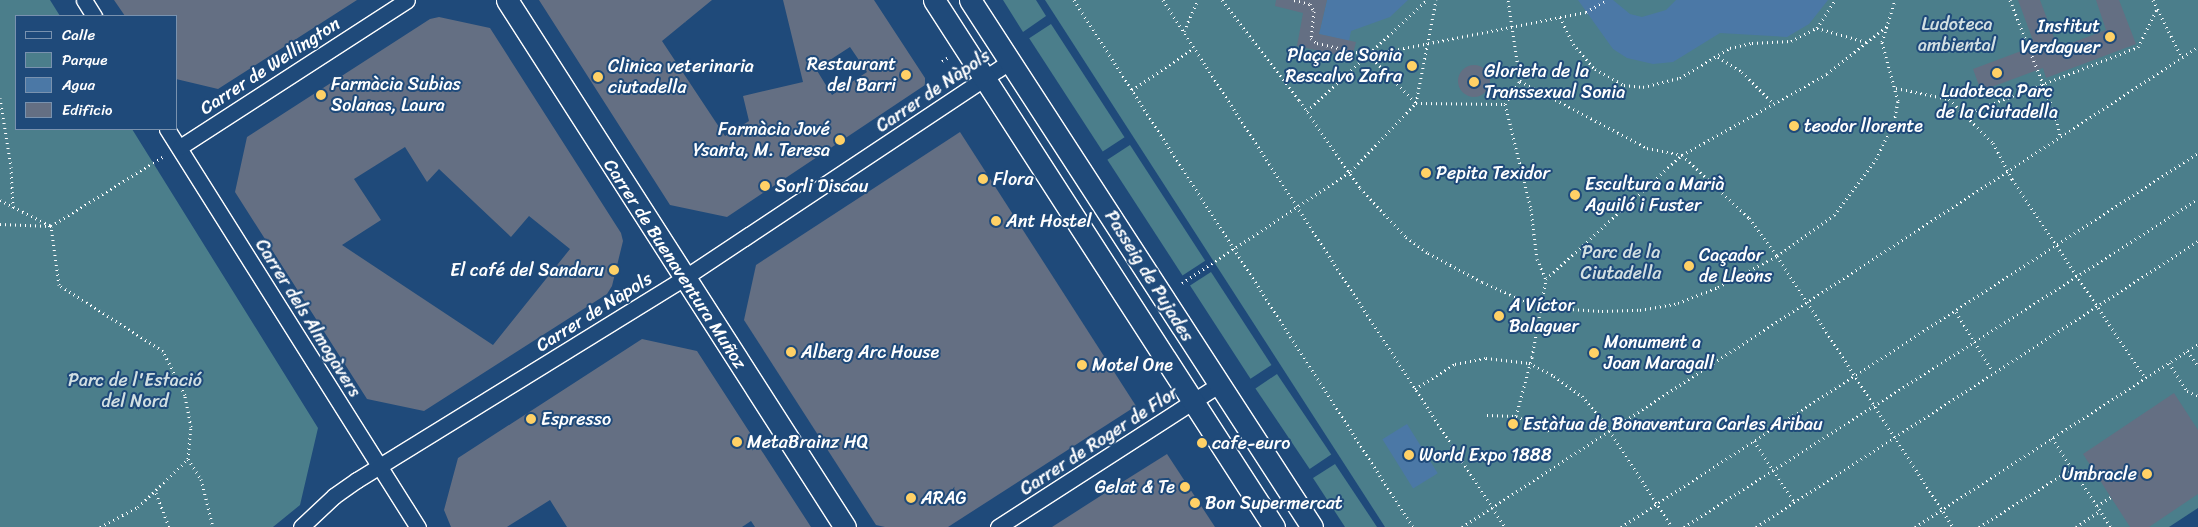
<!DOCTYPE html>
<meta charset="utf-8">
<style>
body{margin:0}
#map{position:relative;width:2198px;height:527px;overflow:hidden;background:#1f4a7a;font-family:Sriracha,sans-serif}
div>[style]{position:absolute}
.green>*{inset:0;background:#4b7e8b;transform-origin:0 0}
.water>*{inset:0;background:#4b78a6;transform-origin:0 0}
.building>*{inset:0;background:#646f83}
.round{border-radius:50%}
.path>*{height:3px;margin-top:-1.5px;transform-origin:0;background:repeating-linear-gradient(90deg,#fff 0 1px,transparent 0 5px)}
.roads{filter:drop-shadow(1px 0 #fff) drop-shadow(-1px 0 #fff) drop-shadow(0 1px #fff) drop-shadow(0 -1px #fff)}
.street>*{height:15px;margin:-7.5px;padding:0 7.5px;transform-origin:7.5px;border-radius:7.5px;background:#1f4a7a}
.secondary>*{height:21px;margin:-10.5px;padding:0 10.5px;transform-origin:10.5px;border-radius:10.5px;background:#1f4a7a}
.dots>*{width:14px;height:14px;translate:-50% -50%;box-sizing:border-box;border:2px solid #1f4a7a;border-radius:50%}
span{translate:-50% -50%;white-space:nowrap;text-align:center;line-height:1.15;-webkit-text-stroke:4px #1f4a7a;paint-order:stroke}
.park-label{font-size:18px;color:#d2dfe2}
.poi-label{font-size:18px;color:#fff}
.right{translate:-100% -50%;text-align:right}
.left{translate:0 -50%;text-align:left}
.street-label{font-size:18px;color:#fff}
.legend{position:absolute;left:15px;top:15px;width:162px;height:115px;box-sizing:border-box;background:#1f4a7a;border:1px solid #7992af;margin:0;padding:6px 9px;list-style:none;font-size:15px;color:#fff}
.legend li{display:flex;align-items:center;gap:10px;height:25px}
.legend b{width:25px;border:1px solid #7992af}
</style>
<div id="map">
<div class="green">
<div style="clip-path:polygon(0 0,50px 0,60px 16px,16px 16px,16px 129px,132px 129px,318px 428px,300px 505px,273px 527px,0 527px)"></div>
<div style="clip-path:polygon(1003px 0,1036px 0,1046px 16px,1023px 32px)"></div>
<div style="clip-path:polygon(1045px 0,2198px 0,2198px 508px,2169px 527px,1385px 527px)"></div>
<div style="left:1051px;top:24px;width:135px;height:26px;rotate:57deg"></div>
<div style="left:1130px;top:145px;width:138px;height:27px;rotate:57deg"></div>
<div style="left:1211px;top:272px;width:111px;height:25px;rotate:57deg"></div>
<div style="left:1277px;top:374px;width:97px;height:26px;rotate:56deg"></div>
<div style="clip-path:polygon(1335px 464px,1377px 527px,1345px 527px,1313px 478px)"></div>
</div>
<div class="water">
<div style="clip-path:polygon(1327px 0,1408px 0,1390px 17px,1351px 31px,1349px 41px,1319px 34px)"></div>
<div style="clip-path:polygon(1578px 0,1613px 0,1630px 14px,1642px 17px,1666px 10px,1676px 0,1828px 0,1809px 24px,1787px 37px,1720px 33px,1673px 62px,1653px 64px,1627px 58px,1613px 49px)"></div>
<div style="left:1407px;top:424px;width:58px;height:29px;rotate:58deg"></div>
</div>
<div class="building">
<div style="clip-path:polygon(114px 0,357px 0,218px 89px,176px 79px,176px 16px,125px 16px)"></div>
<div style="clip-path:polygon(evenodd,539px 0,712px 0,662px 41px,725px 136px,749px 121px,743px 96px,803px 82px,783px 0,874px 0,925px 78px,925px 85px,727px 217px,670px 205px,539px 0,850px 47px,867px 72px,832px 95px,816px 69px,850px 47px)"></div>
<div style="clip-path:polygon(1276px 0,1327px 0,1319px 34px,1356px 42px,1352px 58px,1297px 46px,1303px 13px,1275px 6px)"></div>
<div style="clip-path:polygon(2018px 0,2040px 0,2058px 48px,2106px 30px,2096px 0,2119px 0,2136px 44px,2046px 78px,2043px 68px,1981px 91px,1973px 69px,2035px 46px)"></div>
<div style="clip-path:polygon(evenodd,439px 17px,490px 28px,621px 233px,623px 241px,612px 286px,607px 294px,424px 411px,367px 399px,235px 192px,247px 137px,430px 19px,439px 17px,405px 147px,427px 182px,439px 169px,511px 237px,529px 216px,570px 249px,493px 345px,342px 245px,381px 220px,354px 179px,405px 147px)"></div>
<div class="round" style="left:1458px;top:65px;width:32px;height:32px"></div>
<div style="clip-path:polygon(960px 132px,1136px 406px,948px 527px,885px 527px,876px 525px,744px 320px,756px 265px)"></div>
<div style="clip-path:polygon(642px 339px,697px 351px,811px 527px,755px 527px,751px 521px,742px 527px,567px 527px,550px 500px,507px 527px,451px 527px,444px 510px,458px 458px)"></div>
<div style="clip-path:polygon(2174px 393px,2198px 430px,2198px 494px,2149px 527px,2130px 527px,2083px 454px)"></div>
<div style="clip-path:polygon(1167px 454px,1215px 527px,1052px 527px,1116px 486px)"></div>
</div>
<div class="path">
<div style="left:1074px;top:0;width:627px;rotate:57.25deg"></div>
<div style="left:1163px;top:0;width:628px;rotate:57.02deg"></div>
<div style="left:1222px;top:0;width:126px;rotate:52.4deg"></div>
<div style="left:1299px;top:100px;width:107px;rotate:55.3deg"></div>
<div style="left:1360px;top:188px;width:67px;rotate:46.8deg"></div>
<div style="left:1406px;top:237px;width:27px;rotate:36deg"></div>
<div style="left:1428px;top:253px;width:61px;rotate:28.2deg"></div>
<div style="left:1482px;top:282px;width:61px;rotate:24.1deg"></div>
<div style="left:1538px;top:307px;width:64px;rotate:3.6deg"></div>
<div style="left:1602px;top:311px;width:38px;rotate:-2deg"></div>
<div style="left:1640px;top:310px;width:39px;rotate:-10deg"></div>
<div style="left:1678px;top:303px;width:43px;rotate:-21.8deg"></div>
<div style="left:1718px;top:287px;width:67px;rotate:-27.7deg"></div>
<div style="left:1777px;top:256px;width:70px;rotate:-35.7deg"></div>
<div style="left:1834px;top:215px;width:70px;rotate:-53.1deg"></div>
<div style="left:1876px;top:159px;width:41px;rotate:-64.1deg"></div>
<div style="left:1894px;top:122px;width:21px;rotate:-79deg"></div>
<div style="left:1898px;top:101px;width:61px;rotate:-105.2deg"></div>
<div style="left:1882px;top:42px;width:44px;rotate:-72.8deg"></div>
<div style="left:1294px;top:0;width:16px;rotate:14deg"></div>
<div style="left:1310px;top:4px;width:8px;rotate:60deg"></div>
<div style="left:1314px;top:11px;width:27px;rotate:96deg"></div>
<div style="left:1311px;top:38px;width:8px;rotate:40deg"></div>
<div style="left:1317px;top:43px;width:53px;rotate:13deg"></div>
<div style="left:1369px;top:55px;width:67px;rotate:45.6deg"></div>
<div style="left:1416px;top:103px;width:89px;rotate:0.6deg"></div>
<div style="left:2010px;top:0;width:123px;rotate:68.5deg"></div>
<div style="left:2055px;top:114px;width:23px;rotate:77deg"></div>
<div style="left:2153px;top:0;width:65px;rotate:63.4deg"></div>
<div style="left:1560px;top:17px;width:30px;rotate:64deg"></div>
<div style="left:1573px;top:44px;width:33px;rotate:49deg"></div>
<div style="left:1595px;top:69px;width:33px;rotate:29deg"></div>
<div style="left:1624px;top:85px;width:19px;rotate:6deg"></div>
<div style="left:1643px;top:87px;width:38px;rotate:-14deg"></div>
<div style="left:1680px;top:78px;width:58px;rotate:-31deg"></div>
<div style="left:1730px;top:48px;width:23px;rotate:-13deg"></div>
<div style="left:1752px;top:43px;width:39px;rotate:-3deg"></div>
<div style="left:1791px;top:41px;width:29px;rotate:-27deg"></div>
<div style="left:1817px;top:28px;width:33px;rotate:-57deg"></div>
<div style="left:1817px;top:28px;width:51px;rotate:15.9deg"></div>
<div style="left:1184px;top:31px;width:34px;rotate:-66deg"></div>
<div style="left:1369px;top:55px;width:221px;rotate:-11.2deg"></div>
<div style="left:1586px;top:12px;width:24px;rotate:-30deg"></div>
<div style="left:1718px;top:57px;width:28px;rotate:32deg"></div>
<div style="left:1742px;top:72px;width:45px;rotate:45deg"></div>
<div style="left:942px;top:61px;width:8px;rotate:-30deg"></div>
<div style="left:1520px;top:81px;width:144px;rotate:27.8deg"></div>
<div style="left:1647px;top:148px;width:36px;rotate:11deg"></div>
<div style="left:1682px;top:155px;width:92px;rotate:43.2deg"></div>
<div style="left:1749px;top:218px;width:47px;rotate:53.6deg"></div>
<div style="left:1777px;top:256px;width:323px;rotate:57deg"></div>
<div style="left:1896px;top:88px;width:54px;rotate:11.7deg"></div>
<div style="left:1949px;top:99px;width:62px;rotate:45deg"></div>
<div style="left:1993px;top:143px;width:41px;rotate:62.2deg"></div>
<div style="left:2012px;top:179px;width:239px;rotate:56.2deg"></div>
<div style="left:1132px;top:90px;width:75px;rotate:-34.1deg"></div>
<div style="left:0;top:98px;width:70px;rotate:80.9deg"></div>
<div style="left:11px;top:167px;width:41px;rotate:87.2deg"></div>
<div style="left:1505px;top:104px;width:108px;rotate:76.1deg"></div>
<div style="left:1531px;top:209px;width:50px;rotate:83.2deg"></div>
<div style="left:1537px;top:259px;width:22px;rotate:66deg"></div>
<div style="left:1505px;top:104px;width:27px;rotate:-57deg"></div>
<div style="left:1520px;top:81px;width:82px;rotate:-98.4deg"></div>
<div style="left:1307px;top:111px;width:163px;rotate:-42.8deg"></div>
<div style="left:1966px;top:114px;width:185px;rotate:-21.3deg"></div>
<div style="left:2138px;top:47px;width:42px;rotate:-63.4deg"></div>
<div style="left:0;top:200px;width:57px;rotate:27deg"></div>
<div style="left:51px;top:226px;width:51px;rotate:-177.8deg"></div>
<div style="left:1182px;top:283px;width:203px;rotate:-33.5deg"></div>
<div style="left:1351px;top:171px;width:94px;rotate:-46.3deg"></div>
<div style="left:1416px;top:103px;width:105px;rotate:-79deg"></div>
<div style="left:1956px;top:312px;width:70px;rotate:58.3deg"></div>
<div style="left:2187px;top:351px;width:19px;rotate:54deg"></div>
<div style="left:2169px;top:363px;width:33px;rotate:57deg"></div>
<div style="left:2187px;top:391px;width:12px;rotate:24deg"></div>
<div style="left:1415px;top:389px;width:47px;rotate:-32deg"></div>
<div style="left:1455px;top:364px;width:32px;rotate:-11deg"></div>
<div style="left:1486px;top:358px;width:43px;rotate:6.6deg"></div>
<div style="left:1529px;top:363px;width:28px;rotate:27deg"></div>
<div style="left:1554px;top:376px;width:34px;rotate:36deg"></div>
<div style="left:1582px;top:396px;width:34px;rotate:50deg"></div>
<div style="left:1604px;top:422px;width:125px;rotate:57.1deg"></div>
<div style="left:1487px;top:415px;width:29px;rotate:2deg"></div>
<div style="left:1516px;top:416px;width:61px;rotate:-74.8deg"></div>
<div style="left:1532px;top:357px;width:79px;rotate:-79.8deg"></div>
<div style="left:1546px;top:279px;width:184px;rotate:-42.4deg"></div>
<div style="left:1682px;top:155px;width:166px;rotate:-29.2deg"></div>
<div style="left:1827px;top:74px;width:77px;rotate:-38.7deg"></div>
<div style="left:1516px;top:416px;width:39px;rotate:24deg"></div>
<div style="left:2052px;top:438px;width:107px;rotate:56.5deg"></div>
<div style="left:1754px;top:441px;width:73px;rotate:56.7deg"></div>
<div style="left:188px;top:459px;width:24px;rotate:57deg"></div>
<div style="left:201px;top:479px;width:49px;rotate:76deg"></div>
<div style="left:156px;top:493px;width:36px;rotate:69deg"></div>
<div style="left:2097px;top:506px;width:17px;rotate:-33deg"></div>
<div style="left:100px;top:527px;width:43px;rotate:-27.8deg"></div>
<div style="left:138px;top:507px;width:69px;rotate:-43.8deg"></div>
<div style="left:188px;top:459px;width:32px;rotate:-85deg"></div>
<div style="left:191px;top:427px;width:33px;rotate:-101deg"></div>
<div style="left:185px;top:395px;width:49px;rotate:-116.6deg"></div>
<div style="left:163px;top:351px;width:123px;rotate:-147.6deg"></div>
<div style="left:59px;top:285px;width:60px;rotate:-97.7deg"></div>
<div style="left:51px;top:226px;width:133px;rotate:-31.8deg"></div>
<div style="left:1462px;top:527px;width:879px;rotate:-33.11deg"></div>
<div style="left:1621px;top:527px;width:688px;rotate:-32.95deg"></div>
<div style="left:1684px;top:527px;width:610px;rotate:-32.54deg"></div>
<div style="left:1756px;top:527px;width:526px;rotate:-32.91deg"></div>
<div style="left:1915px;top:527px;width:337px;rotate:-32.9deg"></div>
<div style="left:1979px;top:527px;width:111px;rotate:-32.1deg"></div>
<div style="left:2076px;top:527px;width:29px;rotate:-34deg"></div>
</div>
<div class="roads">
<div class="street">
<div style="left:84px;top:0;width:19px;rotate:58deg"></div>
<div style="left:167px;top:129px;width:471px;rotate:57.8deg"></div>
<div style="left:180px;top:147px;width:270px;rotate:-32.9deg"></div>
<div style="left:301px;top:527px;width:45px;rotate:-43.2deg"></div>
<div style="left:334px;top:496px;width:28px;rotate:-35deg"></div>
<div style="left:357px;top:480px;width:384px;rotate:-31.7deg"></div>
<div style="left:684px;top:278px;width:389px;rotate:-33.6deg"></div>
<div style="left:998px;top:527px;width:262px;rotate:-32.8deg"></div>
</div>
<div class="secondary">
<div style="left:507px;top:0;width:626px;rotate:57.33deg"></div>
<div style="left:934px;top:0;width:627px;rotate:57.17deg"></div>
<div style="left:970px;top:0;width:628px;rotate:57.02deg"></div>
</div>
</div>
<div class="dots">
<div style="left:2110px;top:37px;background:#ffd166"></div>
<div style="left:1412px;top:66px;background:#ffd166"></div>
<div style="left:1997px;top:73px;background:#ffd166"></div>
<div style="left:906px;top:75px;background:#ffd166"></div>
<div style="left:598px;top:77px;background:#ffd166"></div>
<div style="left:1474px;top:82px;background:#ffd166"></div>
<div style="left:321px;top:95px;background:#ffd166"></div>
<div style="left:1794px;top:126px;background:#ffd166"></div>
<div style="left:840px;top:140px;background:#ffd166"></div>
<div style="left:1426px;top:173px;background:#ffd166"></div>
<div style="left:983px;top:179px;background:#ffd166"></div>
<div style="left:765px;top:186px;background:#ffd166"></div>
<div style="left:1575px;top:195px;background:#ffd166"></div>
<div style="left:996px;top:221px;background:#ffd166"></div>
<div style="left:1689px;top:266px;background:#ffd166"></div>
<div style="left:614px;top:270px;background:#ffd166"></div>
<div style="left:1499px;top:316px;background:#ffd166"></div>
<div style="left:791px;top:352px;background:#ffd166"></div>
<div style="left:1594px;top:353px;background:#ffd166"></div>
<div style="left:1082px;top:365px;background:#ffd166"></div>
<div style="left:531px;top:419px;background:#ffd166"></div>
<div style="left:1513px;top:424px;background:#ffd166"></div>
<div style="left:737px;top:442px;background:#ffd166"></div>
<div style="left:1202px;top:443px;background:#ffd166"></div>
<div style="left:1409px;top:455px;background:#ffd166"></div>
<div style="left:2147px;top:474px;background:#ffd166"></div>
<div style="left:1185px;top:487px;background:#ffd166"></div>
<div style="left:911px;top:498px;background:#ffd166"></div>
<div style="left:1195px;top:503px;background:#ffd166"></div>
</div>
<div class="park-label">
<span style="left:1957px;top:35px">Ludoteca<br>ambiental</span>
<span style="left:1621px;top:263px">Parc de la<br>Ciutadella</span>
<span style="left:135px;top:391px">Parc de l'Estació<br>del Nord</span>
</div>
<div class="poi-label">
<span class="right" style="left:2100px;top:37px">Institut<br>Verdaguer</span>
<span class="right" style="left:1402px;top:66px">Plaça de Sonia<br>Rescalvo Zafra</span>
<span class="right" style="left:896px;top:75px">Restaurant<br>del Barri</span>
<span class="left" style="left:608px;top:77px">Clinica veterinaria<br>ciutadella</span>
<span class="left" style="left:1484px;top:82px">Glorieta de la<br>Transsexual Sonia</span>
<span class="left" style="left:331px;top:95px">Farmàcia Subias<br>Solanas, Laura</span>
<span style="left:1997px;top:102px">Ludoteca Parc<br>de la Ciutadella</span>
<span class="left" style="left:1804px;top:126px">teodor llorente</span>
<span class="right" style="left:830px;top:140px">Farmàcia Jové<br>Ysanta, M. Teresa</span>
<span class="left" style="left:1436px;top:173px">Pepita Texidor</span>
<span class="left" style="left:993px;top:179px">Flora</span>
<span class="left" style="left:1585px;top:195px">Escultura a Marià<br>Aguiló i Fuster</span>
<span class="left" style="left:775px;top:186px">Sorli Discau</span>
<span class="left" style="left:1006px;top:221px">Ant Hostel</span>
<span class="left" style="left:1699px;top:266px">Caçador<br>de Lleons</span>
<span class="right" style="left:604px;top:270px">El café del Sandaru</span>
<span class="left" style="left:1509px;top:316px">A Víctor<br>Balaguer</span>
<span class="left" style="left:1604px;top:353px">Monument a<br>Joan Maragall</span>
<span class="left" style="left:801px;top:352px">Alberg Arc House</span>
<span class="left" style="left:1092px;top:365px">Motel One</span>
<span class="left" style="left:541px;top:419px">Espresso</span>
<span class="left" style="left:1523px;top:424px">Estàtua de Bonaventura Carles Aribau</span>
<span class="left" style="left:747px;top:442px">MetaBrainz HQ</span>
<span class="left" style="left:1212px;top:443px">cafe-euro</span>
<span class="left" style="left:1419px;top:455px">World Expo 1888</span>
<span class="right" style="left:2137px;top:474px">Umbracle</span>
<span class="right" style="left:1175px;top:487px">Gelat &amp; Te</span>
<span class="left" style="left:921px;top:498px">ARAG</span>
<span class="left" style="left:1205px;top:503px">Bon Supermercat</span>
</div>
<div class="street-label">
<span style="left:270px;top:66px;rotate:-33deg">Carrer de Wellington</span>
<span style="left:933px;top:91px;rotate:-34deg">Carrer de Nàpols</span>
<span style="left:675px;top:264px;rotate:57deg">Carrer de Buenaventura Muñoz</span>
<span style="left:1149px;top:276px;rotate:58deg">Passeig de Pujades</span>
<span style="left:594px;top:312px;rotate:-32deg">Carrer de Nàpols</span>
<span style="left:308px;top:318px;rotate:58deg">Carrer dels Almogàvers</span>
<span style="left:1099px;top:441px;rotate:-33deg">Carrer de Roger de Flor</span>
</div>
<ul class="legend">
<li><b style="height:6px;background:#1f4a7a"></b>Calle</li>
<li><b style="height:14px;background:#4b7e8b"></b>Parque</li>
<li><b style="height:14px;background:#4b78a6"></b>Agua</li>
<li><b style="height:14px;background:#646f83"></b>Edificio</li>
</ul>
</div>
